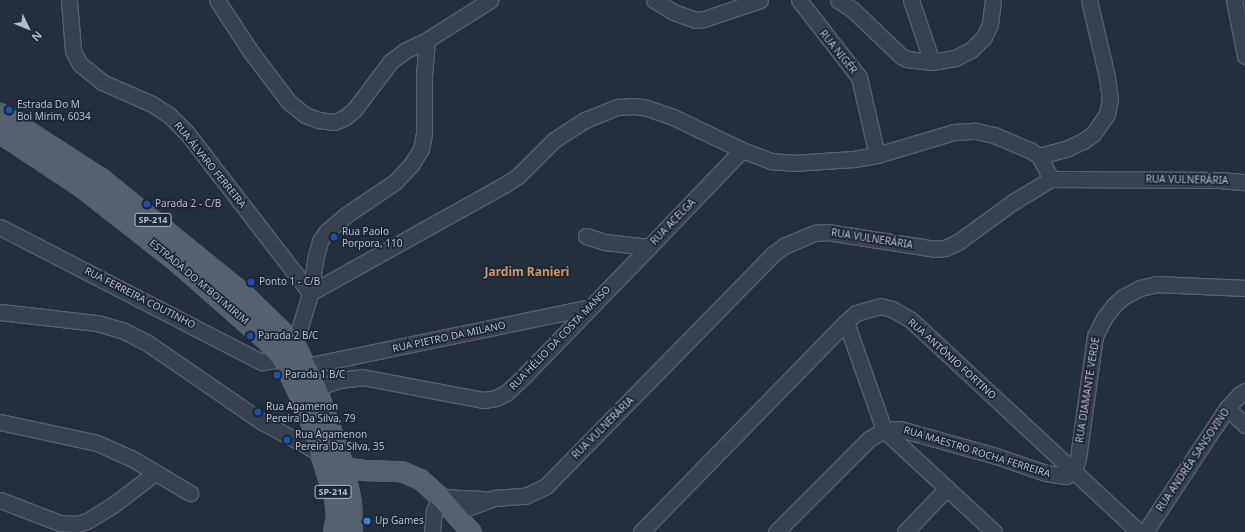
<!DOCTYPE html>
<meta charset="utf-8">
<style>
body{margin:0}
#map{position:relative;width:1245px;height:532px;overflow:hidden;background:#242f3e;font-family:"Noto Sans",sans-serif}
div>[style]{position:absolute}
.green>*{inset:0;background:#263c3f}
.roads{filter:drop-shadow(1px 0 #565f6c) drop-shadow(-1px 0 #565f6c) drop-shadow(0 1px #565f6c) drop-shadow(0 -1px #565f6c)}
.minor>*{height:15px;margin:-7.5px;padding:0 7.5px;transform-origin:7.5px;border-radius:7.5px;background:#38414e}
.major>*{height:19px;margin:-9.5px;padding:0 9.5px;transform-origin:9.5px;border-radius:9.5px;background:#56606e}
.dots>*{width:11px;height:11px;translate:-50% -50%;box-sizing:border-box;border:2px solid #1d2633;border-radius:50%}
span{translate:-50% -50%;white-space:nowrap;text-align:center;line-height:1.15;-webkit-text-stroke:3.5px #1d2633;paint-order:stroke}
.shield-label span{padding:1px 3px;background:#1d2633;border:1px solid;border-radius:3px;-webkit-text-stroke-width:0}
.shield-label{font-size:9px;color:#b4bcc9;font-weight:700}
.street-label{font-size:10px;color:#b4bcc9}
.poi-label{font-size:10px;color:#b4bcc9}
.left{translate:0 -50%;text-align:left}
.quarter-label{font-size:12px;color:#d59563;font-weight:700}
.north{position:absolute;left:8px;top:8px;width:40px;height:40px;-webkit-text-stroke:3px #1d2633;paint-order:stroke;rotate:133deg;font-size:11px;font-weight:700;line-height:16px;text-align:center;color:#b4bcc9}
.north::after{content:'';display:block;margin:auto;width:14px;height:18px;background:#b4bcc9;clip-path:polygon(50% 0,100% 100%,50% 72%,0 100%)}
</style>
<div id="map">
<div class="green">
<div style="clip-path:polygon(354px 356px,358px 374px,320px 383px,314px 368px)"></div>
</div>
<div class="roads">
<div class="minor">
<div style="left:69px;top:0;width:51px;rotate:85.5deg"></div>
<div style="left:73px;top:51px;width:15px;rotate:62deg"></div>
<div style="left:80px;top:64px;width:28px;rotate:39deg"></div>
<div style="left:102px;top:82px;width:55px;rotate:23.7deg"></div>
<div style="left:152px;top:104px;width:20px;rotate:33deg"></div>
<div style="left:169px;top:115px;width:25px;rotate:45deg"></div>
<div style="left:187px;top:133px;width:202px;rotate:52.4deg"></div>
<div style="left:217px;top:0;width:62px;rotate:56.8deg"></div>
<div style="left:251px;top:52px;width:63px;rotate:52.8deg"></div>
<div style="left:289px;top:102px;width:21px;rotate:39deg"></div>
<div style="left:305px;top:115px;width:15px;rotate:20deg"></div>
<div style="left:319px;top:120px;width:15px;rotate:8deg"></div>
<div style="left:334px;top:122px;width:11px;rotate:-22deg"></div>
<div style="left:344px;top:118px;width:13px;rotate:-39deg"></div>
<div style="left:354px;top:110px;width:61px;rotate:-52.9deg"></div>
<div style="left:391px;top:61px;width:19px;rotate:-36deg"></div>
<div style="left:406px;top:50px;width:23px;rotate:-25deg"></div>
<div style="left:427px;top:40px;width:75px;rotate:-32.4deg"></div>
<div style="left:654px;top:0;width:22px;rotate:32deg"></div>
<div style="left:673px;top:12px;width:24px;rotate:19deg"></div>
<div style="left:696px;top:20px;width:8px;rotate:-7deg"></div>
<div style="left:704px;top:19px;width:59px;rotate:-18.7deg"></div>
<div style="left:799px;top:0;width:98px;rotate:52.1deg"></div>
<div style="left:859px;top:77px;width:80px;rotate:77deg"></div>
<div style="left:838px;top:0;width:18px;rotate:34deg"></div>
<div style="left:853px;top:10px;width:66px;rotate:43.8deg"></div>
<div style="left:901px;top:56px;width:7px;rotate:27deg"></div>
<div style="left:907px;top:59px;width:25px;rotate:7deg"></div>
<div style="left:932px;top:62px;width:23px;rotate:-10deg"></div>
<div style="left:955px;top:58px;width:18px;rotate:-27deg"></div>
<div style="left:971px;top:50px;width:18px;rotate:-45deg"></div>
<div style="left:984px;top:37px;width:14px;rotate:-65deg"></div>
<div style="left:990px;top:24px;width:24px;rotate:-83deg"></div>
<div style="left:911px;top:0;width:65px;rotate:71.3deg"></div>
<div style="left:1234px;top:0;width:57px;rotate:78.9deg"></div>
<div style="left:1039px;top:156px;width:30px;rotate:-15deg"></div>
<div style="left:1068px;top:148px;width:17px;rotate:-25deg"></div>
<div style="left:1083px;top:141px;width:12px;rotate:-35deg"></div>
<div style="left:1093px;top:134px;width:24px;rotate:-55deg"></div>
<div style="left:1107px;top:114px;width:15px;rotate:-79deg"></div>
<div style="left:1110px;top:99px;width:22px;rotate:-98deg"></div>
<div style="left:1107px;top:77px;width:79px;rotate:-103.2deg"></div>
<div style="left:0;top:227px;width:295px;rotate:27.3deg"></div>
<div style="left:262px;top:362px;width:20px;rotate:-9deg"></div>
<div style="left:282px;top:359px;width:20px;rotate:-53deg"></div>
<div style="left:294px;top:343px;width:14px;rotate:-69deg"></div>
<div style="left:299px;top:330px;width:39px;rotate:-73deg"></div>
<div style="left:310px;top:293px;width:37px;rotate:-81deg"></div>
<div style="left:316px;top:256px;width:16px;rotate:-75deg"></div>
<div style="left:320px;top:241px;width:12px;rotate:-55deg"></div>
<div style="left:327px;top:231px;width:25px;rotate:-40deg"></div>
<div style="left:346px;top:215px;width:59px;rotate:-34deg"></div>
<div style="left:395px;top:182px;width:23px;rotate:-47deg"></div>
<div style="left:411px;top:165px;width:19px;rotate:-58deg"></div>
<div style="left:421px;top:149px;width:16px;rotate:-79deg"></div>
<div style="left:424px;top:133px;width:58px;rotate:-90deg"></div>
<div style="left:424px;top:75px;width:35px;rotate:-85deg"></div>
<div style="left:586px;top:236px;width:20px;rotate:18deg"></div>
<div style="left:605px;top:242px;width:44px;rotate:6.5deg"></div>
<div style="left:649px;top:247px;width:134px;rotate:-46.2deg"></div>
<div style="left:310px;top:293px;width:222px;rotate:-29.1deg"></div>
<div style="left:504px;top:185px;width:17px;rotate:-33deg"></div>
<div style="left:518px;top:176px;width:51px;rotate:-45deg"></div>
<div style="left:554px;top:140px;width:37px;rotate:-33deg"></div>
<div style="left:585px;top:120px;width:35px;rotate:-22deg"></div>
<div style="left:618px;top:107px;width:17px;rotate:-3deg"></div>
<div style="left:635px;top:106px;width:12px;rotate:9deg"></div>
<div style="left:647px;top:108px;width:28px;rotate:19deg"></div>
<div style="left:673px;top:117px;width:76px;rotate:25.6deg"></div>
<div style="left:742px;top:150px;width:31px;rotate:21deg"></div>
<div style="left:771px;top:161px;width:21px;rotate:5deg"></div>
<div style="left:792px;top:163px;width:62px;rotate:-3.7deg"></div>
<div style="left:854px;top:159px;width:23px;rotate:-10deg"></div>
<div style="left:877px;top:155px;width:80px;rotate:-16.6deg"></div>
<div style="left:954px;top:132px;width:22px;rotate:-3deg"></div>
<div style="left:976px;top:131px;width:18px;rotate:13deg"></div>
<div style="left:994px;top:135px;width:39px;rotate:23deg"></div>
<div style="left:1030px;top:150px;width:11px;rotate:34deg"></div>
<div style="left:1039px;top:156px;width:26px;rotate:62deg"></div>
<div style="left:0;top:312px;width:98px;rotate:6.5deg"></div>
<div style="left:97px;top:323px;width:26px;rotate:16deg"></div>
<div style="left:122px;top:330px;width:27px;rotate:27deg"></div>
<div style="left:146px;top:342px;width:143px;rotate:34.5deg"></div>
<div style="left:264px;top:423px;width:64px;rotate:28.2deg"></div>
<div style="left:846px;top:322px;width:114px;rotate:70.6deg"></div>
<div style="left:884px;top:430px;width:150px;rotate:42.8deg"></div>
<div style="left:306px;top:366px;width:291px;rotate:-11.7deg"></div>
<div style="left:316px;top:388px;width:24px;rotate:-19deg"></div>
<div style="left:339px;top:380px;width:23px;rotate:-7deg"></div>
<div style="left:362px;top:377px;width:124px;rotate:10.7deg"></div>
<div style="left:484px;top:400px;width:12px;rotate:-9deg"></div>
<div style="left:496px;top:398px;width:11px;rotate:-27deg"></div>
<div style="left:506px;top:393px;width:26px;rotate:-43deg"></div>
<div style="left:525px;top:375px;width:178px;rotate:-45.9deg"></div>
<div style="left:1227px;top:408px;width:25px;rotate:43deg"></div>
<div style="left:0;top:422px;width:99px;rotate:12.2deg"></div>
<div style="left:97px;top:443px;width:37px;rotate:24deg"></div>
<div style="left:131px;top:458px;width:69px;rotate:30.7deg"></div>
<div style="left:0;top:500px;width:64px;rotate:21deg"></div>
<div style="left:60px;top:523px;width:17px;rotate:3deg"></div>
<div style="left:77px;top:524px;width:10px;rotate:-17deg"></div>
<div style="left:87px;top:521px;width:31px;rotate:-32deg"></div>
<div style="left:113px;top:505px;width:53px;rotate:-37.3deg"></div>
<div style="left:454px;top:513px;width:43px;rotate:-20.6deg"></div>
<div style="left:494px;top:498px;width:31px;rotate:-4deg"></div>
<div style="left:525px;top:496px;width:23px;rotate:-25deg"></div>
<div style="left:546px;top:486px;width:325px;rotate:-45.6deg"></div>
<div style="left:773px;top:254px;width:14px;rotate:-36deg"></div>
<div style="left:784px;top:246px;width:34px;rotate:-23deg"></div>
<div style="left:815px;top:233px;width:12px;rotate:-5deg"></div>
<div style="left:827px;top:232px;width:109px;rotate:8.9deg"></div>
<div style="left:935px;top:249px;width:10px;rotate:-6deg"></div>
<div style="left:945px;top:248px;width:14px;rotate:-25deg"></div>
<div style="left:958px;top:242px;width:68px;rotate:-36deg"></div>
<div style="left:1013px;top:202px;width:44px;rotate:-31.2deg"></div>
<div style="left:1051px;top:179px;width:169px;rotate:0.3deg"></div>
<div style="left:1220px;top:180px;width:25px;rotate:5deg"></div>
<div style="left:432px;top:532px;width:21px;rotate:-85deg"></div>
<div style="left:434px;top:511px;width:15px;rotate:-67deg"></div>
<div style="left:440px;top:497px;width:43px;rotate:2.7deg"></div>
<div style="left:641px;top:532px;width:293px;rotate:-45.7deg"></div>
<div style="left:846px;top:322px;width:13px;rotate:-42deg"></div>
<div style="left:856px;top:313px;width:25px;rotate:-16deg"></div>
<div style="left:880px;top:306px;width:12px;rotate:14deg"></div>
<div style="left:892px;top:309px;width:22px;rotate:30deg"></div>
<div style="left:911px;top:320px;width:311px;rotate:42.9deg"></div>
<div style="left:776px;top:532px;width:132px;rotate:-45deg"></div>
<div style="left:869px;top:439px;width:17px;rotate:-31deg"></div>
<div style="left:884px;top:430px;width:16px;rotate:-4deg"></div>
<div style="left:900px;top:429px;width:100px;rotate:15.7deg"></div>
<div style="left:996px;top:456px;width:53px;rotate:18.8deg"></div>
<div style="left:1046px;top:473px;width:20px;rotate:9deg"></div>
<div style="left:1066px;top:476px;width:12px;rotate:-42deg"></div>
<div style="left:1075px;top:468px;width:10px;rotate:-73deg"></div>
<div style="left:1078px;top:458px;width:123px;rotate:-82.1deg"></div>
<div style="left:1095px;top:336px;width:20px;rotate:-63deg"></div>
<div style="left:1104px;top:318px;width:16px;rotate:-52deg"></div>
<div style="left:1114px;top:305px;width:12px;rotate:-42deg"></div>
<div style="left:1123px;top:297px;width:19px;rotate:-28deg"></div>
<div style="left:1140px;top:288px;width:17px;rotate:-13deg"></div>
<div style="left:1157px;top:284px;width:88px;rotate:2.6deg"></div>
<div style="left:905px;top:532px;width:61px;rotate:-46.3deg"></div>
<div style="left:1145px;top:532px;width:149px;rotate:-56.5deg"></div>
<div style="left:1227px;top:408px;width:19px;rotate:-47deg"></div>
<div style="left:1240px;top:394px;width:6px;rotate:-31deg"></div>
</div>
<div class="major">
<div style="left:0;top:113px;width:120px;rotate:32.8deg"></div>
<div style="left:101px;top:178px;width:184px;rotate:39deg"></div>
<div style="left:244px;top:294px;width:70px;rotate:44.4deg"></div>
<div style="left:294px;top:343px;width:50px;rotate:63.9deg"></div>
<div style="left:316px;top:388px;width:84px;rotate:70.5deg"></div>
<div style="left:344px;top:467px;width:36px;rotate:79deg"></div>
<div style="left:351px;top:502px;width:30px;rotate:88deg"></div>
<div style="left:0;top:133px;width:96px;rotate:33.5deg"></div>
<div style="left:80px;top:186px;width:123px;rotate:38.1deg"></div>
<div style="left:177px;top:262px;width:120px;rotate:41.3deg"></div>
<div style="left:267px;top:341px;width:23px;rotate:50deg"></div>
<div style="left:282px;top:359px;width:59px;rotate:64.7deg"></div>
<div style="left:307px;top:412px;width:89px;rotate:72.4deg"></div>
<div style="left:334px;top:497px;width:19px;rotate:84deg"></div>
<div style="left:336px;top:516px;width:16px;rotate:101deg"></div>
<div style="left:334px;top:462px;width:11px;rotate:27deg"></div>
<div style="left:344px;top:467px;width:19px;rotate:9deg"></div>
<div style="left:363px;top:470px;width:38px;rotate:2deg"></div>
<div style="left:401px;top:471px;width:21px;rotate:23deg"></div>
<div style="left:420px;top:479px;width:27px;rotate:42deg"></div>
<div style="left:440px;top:497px;width:47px;rotate:48.5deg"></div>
</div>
</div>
<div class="dots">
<div style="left:9px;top:110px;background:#1a4fb4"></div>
<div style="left:147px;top:204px;background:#1a4fb4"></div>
<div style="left:334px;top:237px;background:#1a4fb4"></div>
<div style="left:251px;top:282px;background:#1a4fb4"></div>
<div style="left:250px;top:336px;background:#1a4fb4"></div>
<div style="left:277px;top:375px;background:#1a4fb4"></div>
<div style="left:258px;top:412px;background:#1a4fb4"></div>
<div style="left:287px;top:440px;background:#1a4fb4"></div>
<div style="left:367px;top:521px;background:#3f7fe0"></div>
</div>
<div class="shield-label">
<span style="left:153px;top:220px">SP-214</span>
<span style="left:333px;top:492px">SP-214</span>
</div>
<div class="street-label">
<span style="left:838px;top:52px;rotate:51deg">RUA NIGÉR</span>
<span style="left:210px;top:165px;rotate:51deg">RUA ÁLVARO FERREIRA</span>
<span style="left:1187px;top:180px;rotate:1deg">RUA VULNERÁRIA</span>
<span style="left:673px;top:222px;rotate:-46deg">RUA ACELGA</span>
<span style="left:872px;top:239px;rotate:9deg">RUA VULNERÁRIA</span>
<span style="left:199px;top:282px;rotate:40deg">ESTRADA DO M'BOI MIRIM</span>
<span style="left:140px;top:298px;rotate:27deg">RUA FERREIRA COUTINHO</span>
<span style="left:449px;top:337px;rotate:-12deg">RUA PIETRO DA MILANO</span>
<span style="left:560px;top:338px;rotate:-46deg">RUA HÉLIO DA COSTA MANSO</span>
<span style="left:952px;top:359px;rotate:42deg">RUA ANTÔNIO FORTINO</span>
<span style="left:1088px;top:390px;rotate:-81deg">RUA DIAMANTE VERDE</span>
<span style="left:603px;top:428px;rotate:-45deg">RUA VULNERÁRIA</span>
<span style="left:977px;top:452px;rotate:17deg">RUA MAESTRO ROCHA FERREIRA</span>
<span style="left:1193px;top:460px;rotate:-56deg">RUA ANDRÉA SANSOVINO</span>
</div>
<div class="poi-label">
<span class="left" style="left:17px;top:110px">Estrada Do M<br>Boi Mirim, 6034</span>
<span class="left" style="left:155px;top:204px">Parada 2 - C/B</span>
<span class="left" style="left:342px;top:237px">Rua Paolo<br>Porpora, 110</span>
<span class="left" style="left:259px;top:282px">Ponto 1 - C/B</span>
<span class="left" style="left:258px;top:336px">Parada 2 B/C</span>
<span class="left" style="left:285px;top:375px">Parada 1 B/C</span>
<span class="left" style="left:266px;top:412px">Rua Agamenon<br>Pereira Da Silva, 79</span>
<span class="left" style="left:295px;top:440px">Rua Agamenon<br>Pereira Da Silva, 35</span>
<span class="left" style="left:375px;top:521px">Up Games</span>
</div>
<div class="quarter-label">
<span style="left:527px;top:272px">Jardim Ranieri</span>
</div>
<div class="north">N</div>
</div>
